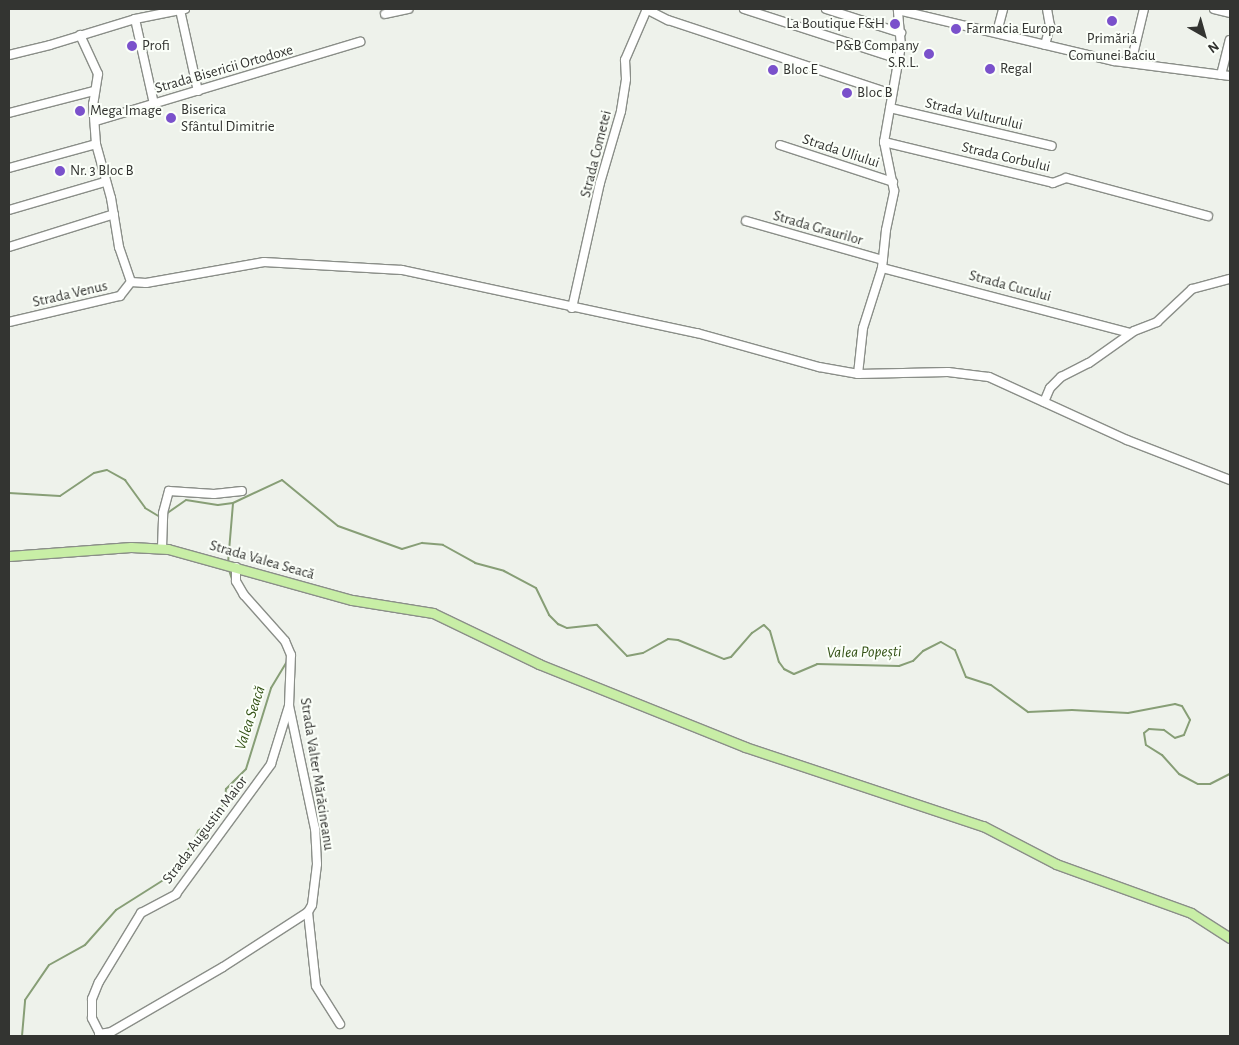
<!DOCTYPE html>
<meta charset="utf-8">
<style>
body{margin:0}
#map{position:relative;width:1239px;height:1045px;overflow:hidden;background:#eef2eb;font-family:"Alegreya Sans",sans-serif}
div>[style]{position:absolute}
.stream>*{height:2px;margin:-1px;padding:0 1px;transform-origin:1px;border-radius:1px;background:#879e76}
.roads{filter:drop-shadow(1px 0 #8a8e88) drop-shadow(-1px 0 #8a8e88) drop-shadow(0 1px #8a8e88) drop-shadow(0 -1px #8a8e88)}
.minor>*{height:8px;margin:-4px;padding:0 4px;transform-origin:4px;border-radius:4px;background:#fff}
.major>*{height:9px;margin:-4.5px;padding:0 4.5px;transform-origin:4.5px;border-radius:4.5px;background:#c8eea6}
.dots>*{width:14px;height:14px;translate:-50% -50%;box-sizing:border-box;border:2px solid #fbfff9;border-radius:50%}
span{translate:-50% -50%;white-space:nowrap;text-align:center;line-height:1.15;-webkit-text-stroke:4px #fbfff9;paint-order:stroke}
.poi-label{font-size:15px;color:#333431}
.right{translate:-100% -50%;text-align:right}
.left{translate:0 -50%;text-align:left}
.street-label{font-size:15px;color:#333431}
.water-label{font-size:16px;color:#345216;font-style:italic}
.frame{position:absolute;inset:0;border:10px solid #333431;pointer-events:none}
.north{position:absolute;left:1179px;top:10px;width:50px;height:50px;-webkit-text-stroke:4px #fbfff9;paint-order:stroke;rotate:142deg;font-size:14px;font-weight:700;line-height:20px;text-align:center;color:#333431}
.north::after{content:'';display:block;margin:auto;width:18px;height:22px;background:#333431;clip-path:polygon(50% 0,100% 100%,50% 72%,0 100%)}
</style>
<div id="map">
<div class="stream">
<div style="left:9px;top:493px;width:51px;rotate:3.4deg"></div>
<div style="left:60px;top:496px;width:41px;rotate:-34.1deg"></div>
<div style="left:94px;top:473px;width:13px;rotate:-13deg"></div>
<div style="left:107px;top:470px;width:21px;rotate:29deg"></div>
<div style="left:125px;top:480px;width:34px;rotate:54deg"></div>
<div style="left:145px;top:508px;width:17px;rotate:31deg"></div>
<div style="left:166px;top:514px;width:24px;rotate:-35deg"></div>
<div style="left:186px;top:500px;width:32px;rotate:9deg"></div>
<div style="left:218px;top:505px;width:15px;rotate:-8deg"></div>
<div style="left:233px;top:503px;width:54px;rotate:-25.1deg"></div>
<div style="left:282px;top:480px;width:72px;rotate:39.4deg"></div>
<div style="left:338px;top:526px;width:68px;rotate:19.8deg"></div>
<div style="left:402px;top:549px;width:21px;rotate:-17deg"></div>
<div style="left:422px;top:543px;width:21px;rotate:5deg"></div>
<div style="left:443px;top:545px;width:37px;rotate:29deg"></div>
<div style="left:475px;top:563px;width:30px;rotate:15deg"></div>
<div style="left:504px;top:571px;width:36px;rotate:28deg"></div>
<div style="left:536px;top:588px;width:30px;rotate:64deg"></div>
<div style="left:549px;top:615px;width:13px;rotate:45deg"></div>
<div style="left:558px;top:624px;width:10px;rotate:24deg"></div>
<div style="left:567px;top:628px;width:30px;rotate:-6deg"></div>
<div style="left:597px;top:625px;width:43px;rotate:45.9deg"></div>
<div style="left:627px;top:656px;width:16px;rotate:-11deg"></div>
<div style="left:643px;top:653px;width:29px;rotate:-29deg"></div>
<div style="left:668px;top:639px;width:10px;rotate:6deg"></div>
<div style="left:678px;top:640px;width:50px;rotate:22.4deg"></div>
<div style="left:724px;top:659px;width:7px;rotate:-16deg"></div>
<div style="left:731px;top:657px;width:32px;rotate:-49deg"></div>
<div style="left:752px;top:633px;width:14px;rotate:-34deg"></div>
<div style="left:764px;top:625px;width:8px;rotate:45deg"></div>
<div style="left:770px;top:631px;width:32px;rotate:74deg"></div>
<div style="left:779px;top:662px;width:9px;rotate:54deg"></div>
<div style="left:784px;top:669px;width:11px;rotate:27deg"></div>
<div style="left:794px;top:674px;width:25px;rotate:-23deg"></div>
<div style="left:817px;top:664px;width:82px;rotate:1.4deg"></div>
<div style="left:899px;top:666px;width:15px;rotate:-20deg"></div>
<div style="left:913px;top:661px;width:14px;rotate:-45deg"></div>
<div style="left:923px;top:651px;width:20px;rotate:-27deg"></div>
<div style="left:941px;top:642px;width:16px;rotate:30deg"></div>
<div style="left:955px;top:650px;width:29px;rotate:68deg"></div>
<div style="left:966px;top:677px;width:26px;rotate:18deg"></div>
<div style="left:991px;top:685px;width:46px;rotate:36.1deg"></div>
<div style="left:1028px;top:712px;width:44px;rotate:-2.6deg"></div>
<div style="left:1072px;top:710px;width:56px;rotate:3.1deg"></div>
<div style="left:1128px;top:713px;width:48px;rotate:-10.8deg"></div>
<div style="left:1175px;top:704px;width:7px;rotate:16deg"></div>
<div style="left:1182px;top:706px;width:16px;rotate:60deg"></div>
<div style="left:1190px;top:720px;width:16px;rotate:112deg"></div>
<div style="left:1184px;top:735px;width:9px;rotate:162deg"></div>
<div style="left:1175px;top:738px;width:14px;rotate:-144deg"></div>
<div style="left:1164px;top:730px;width:15px;rotate:-176deg"></div>
<div style="left:1149px;top:729px;width:6px;rotate:141deg"></div>
<div style="left:1144px;top:733px;width:12px;rotate:81deg"></div>
<div style="left:1146px;top:745px;width:19px;rotate:32deg"></div>
<div style="left:1162px;top:755px;width:25px;rotate:48deg"></div>
<div style="left:1179px;top:774px;width:21px;rotate:28deg"></div>
<div style="left:1198px;top:784px;width:12px"></div>
<div style="left:1210px;top:784px;width:22px;rotate:-27deg"></div>
<div style="left:228px;top:563px;width:60px;rotate:-85.2deg"></div>
<div style="left:229px;top:570px;width:13px;rotate:72deg"></div>
<div style="left:248px;top:605px;width:45px;rotate:47.7deg"></div>
<div style="left:22px;top:1036px;width:36px;rotate:-85deg"></div>
<div style="left:25px;top:1000px;width:42px;rotate:-55.6deg"></div>
<div style="left:49px;top:965px;width:41px;rotate:-29.1deg"></div>
<div style="left:85px;top:945px;width:47px;rotate:-48.5deg"></div>
<div style="left:116px;top:910px;width:58px;rotate:-32.3deg"></div>
<div style="left:165px;top:879px;width:42px;rotate:-51.8deg"></div>
<div style="left:191px;top:846px;width:17px;rotate:-65deg"></div>
<div style="left:198px;top:831px;width:22px;rotate:-39deg"></div>
<div style="left:215px;top:817px;width:18px;rotate:-56deg"></div>
<div style="left:225px;top:802px;width:13px;rotate:-86deg"></div>
<div style="left:226px;top:789px;width:28px;rotate:-45deg"></div>
<div style="left:246px;top:769px;width:85px;rotate:-72.8deg"></div>
<div style="left:271px;top:688px;width:31px;rotate:-59deg"></div>
</div>
<div class="roads">
<div class="minor">
<div style="left:646px;top:9px;width:25px;rotate:27deg"></div>
<div style="left:668px;top:20px;width:236px;rotate:18.3deg"></div>
<div style="left:744px;top:9px;width:163px;rotate:17.9deg"></div>
<div style="left:826px;top:9px;width:79px;rotate:17.7deg"></div>
<div style="left:1214px;top:9px;width:16px;rotate:14deg"></div>
<div style="left:180px;top:10px;width:83px;rotate:77.5deg"></div>
<div style="left:898px;top:10px;width:222px;rotate:13.3deg"></div>
<div style="left:1114px;top:61px;width:117px;rotate:7.4deg"></div>
<div style="left:385px;top:14px;width:24px;rotate:-12deg"></div>
<div style="left:135px;top:19px;width:87px;rotate:77.4deg"></div>
<div style="left:997px;top:32px;width:24px;rotate:-75deg"></div>
<div style="left:80px;top:35px;width:43px;rotate:65.2deg"></div>
<div style="left:98px;top:74px;width:30px;rotate:99deg"></div>
<div style="left:93px;top:104px;width:40px;rotate:85.7deg"></div>
<div style="left:96px;top:144px;width:56px;rotate:74.5deg"></div>
<div style="left:111px;top:198px;width:50px;rotate:80.7deg"></div>
<div style="left:119px;top:247px;width:37px;rotate:71deg"></div>
<div style="left:1045px;top:45px;width:20px;rotate:-75deg"></div>
<div style="left:1050px;top:26px;width:17px;rotate:-100deg"></div>
<div style="left:9px;top:55px;width:42px;rotate:-13.7deg"></div>
<div style="left:50px;top:45px;width:89px;rotate:-17deg"></div>
<div style="left:135px;top:19px;width:51px;rotate:-11.3deg"></div>
<div style="left:1131px;top:63px;width:56px;rotate:-76.5deg"></div>
<div style="left:1221px;top:75px;width:36px;rotate:-76deg"></div>
<div style="left:890px;top:108px;width:166px;rotate:13.2deg"></div>
<div style="left:9px;top:113px;width:88px;rotate:-14.5deg"></div>
<div style="left:96px;top:121px;width:276px;rotate:-16.7deg"></div>
<div style="left:884px;top:142px;width:174px;rotate:13.6deg"></div>
<div style="left:1053px;top:183px;width:14px;rotate:-21deg"></div>
<div style="left:1066px;top:178px;width:147px;rotate:15deg"></div>
<div style="left:780px;top:145px;width:119px;rotate:18.1deg"></div>
<div style="left:9px;top:168px;width:90px;rotate:-15.4deg"></div>
<div style="left:9px;top:210px;width:100px;rotate:-16.3deg"></div>
<div style="left:746px;top:221px;width:142px;rotate:15.9deg"></div>
<div style="left:9px;top:247px;width:110px;rotate:-17.4deg"></div>
<div style="left:882px;top:268px;width:256px;rotate:14.7deg"></div>
<div style="left:131px;top:282px;width:15px;rotate:4deg"></div>
<div style="left:146px;top:283px;width:120px;rotate:-10.1deg"></div>
<div style="left:264px;top:262px;width:138px;rotate:3.3deg"></div>
<div style="left:402px;top:270px;width:302px;rotate:12.1deg"></div>
<div style="left:697px;top:333px;width:127px;rotate:15.6deg"></div>
<div style="left:819px;top:367px;width:40px;rotate:10deg"></div>
<div style="left:858px;top:374px;width:90px;rotate:-1.3deg"></div>
<div style="left:948px;top:372px;width:41px;rotate:7deg"></div>
<div style="left:989px;top:377px;width:152px;rotate:24.5deg"></div>
<div style="left:1127px;top:440px;width:110px;rotate:21.2deg"></div>
<div style="left:572px;top:308px;width:128px;rotate:-77.4deg"></div>
<div style="left:600px;top:183px;width:75px;rotate:-73.7deg"></div>
<div style="left:621px;top:111px;width:32px;rotate:-81deg"></div>
<div style="left:626px;top:79px;width:19px;rotate:-93deg"></div>
<div style="left:625px;top:60px;width:56px;rotate:-66.7deg"></div>
<div style="left:9px;top:322px;width:114px;rotate:-13.2deg"></div>
<div style="left:120px;top:296px;width:18px;rotate:-52deg"></div>
<div style="left:858px;top:374px;width:46px;rotate:-83.8deg"></div>
<div style="left:863px;top:328px;width:63px;rotate:-72.4deg"></div>
<div style="left:882px;top:268px;width:38px;rotate:-84deg"></div>
<div style="left:886px;top:230px;width:40px;rotate:-78deg"></div>
<div style="left:894px;top:191px;width:50px;rotate:-101.5deg"></div>
<div style="left:884px;top:142px;width:97px;rotate:-80deg"></div>
<div style="left:901px;top:46px;width:37px;rotate:-95deg"></div>
<div style="left:1044px;top:402px;width:15px;rotate:-67deg"></div>
<div style="left:1050px;top:388px;width:16px;rotate:-45deg"></div>
<div style="left:1061px;top:377px;width:31px;rotate:-27deg"></div>
<div style="left:1089px;top:363px;width:55px;rotate:-35.4deg"></div>
<div style="left:1134px;top:331px;width:25px;rotate:-21deg"></div>
<div style="left:1157px;top:322px;width:48px;rotate:-43.3deg"></div>
<div style="left:1192px;top:289px;width:39px;rotate:-15deg"></div>
<div style="left:162px;top:548px;width:35px;rotate:-88deg"></div>
<div style="left:163px;top:513px;width:23px;rotate:-75deg"></div>
<div style="left:169px;top:491px;width:45px;rotate:3.8deg"></div>
<div style="left:214px;top:494px;width:28px;rotate:-6deg"></div>
<div style="left:308px;top:912px;width:74px;rotate:83.8deg"></div>
<div style="left:316px;top:986px;width:45px;rotate:57.7deg"></div>
<div style="left:99px;top:1034px;width:12px;rotate:-9deg"></div>
<div style="left:111px;top:1032px;width:129px;rotate:-30.1deg"></div>
<div style="left:223px;top:967px;width:101px;rotate:-32.9deg"></div>
<div style="left:308px;top:912px;width:8px;rotate:-60deg"></div>
<div style="left:312px;top:905px;width:41px;rotate:-83deg"></div>
<div style="left:317px;top:864px;width:35px;rotate:-93deg"></div>
<div style="left:315px;top:829px;width:126px;rotate:-101.9deg"></div>
<div style="left:289px;top:706px;width:51px;rotate:-87.8deg"></div>
<div style="left:291px;top:655px;width:15px;rotate:-113deg"></div>
<div style="left:285px;top:641px;width:62px;rotate:-131.7deg"></div>
<div style="left:244px;top:595px;width:16px;rotate:-120deg"></div>
<div style="left:236px;top:581px;width:14px;rotate:-90deg"></div>
<div style="left:101px;top:1036px;width:20px;rotate:-117deg"></div>
<div style="left:92px;top:1018px;width:19px;rotate:-90deg"></div>
<div style="left:92px;top:999px;width:18px;rotate:-68deg"></div>
<div style="left:99px;top:982px;width:81px;rotate:-58.7deg"></div>
<div style="left:141px;top:913px;width:40px;rotate:-28deg"></div>
<div style="left:176px;top:894px;width:161px;rotate:-53.8deg"></div>
<div style="left:271px;top:764px;width:61px;rotate:-72.8deg"></div>
</div>
<div class="major">
<div style="left:9px;top:556px;width:122px;rotate:-4.2deg"></div>
<div style="left:131px;top:547px;width:37px;rotate:3deg"></div>
<div style="left:168px;top:549px;width:191px;rotate:15.5deg"></div>
<div style="left:352px;top:600px;width:82px;rotate:9.1deg"></div>
<div style="left:433px;top:613px;width:118px;rotate:25.7deg"></div>
<div style="left:539px;top:664px;width:222px;rotate:21.9deg"></div>
<div style="left:745px;top:747px;width:251px;rotate:18.4deg"></div>
<div style="left:983px;top:826px;width:82px;rotate:27.5deg"></div>
<div style="left:1056px;top:864px;width:144px;rotate:19.9deg"></div>
<div style="left:1191px;top:913px;width:46px;rotate:32.7deg"></div>
</div>
</div>
<div class="dots">
<div style="left:1112px;top:21px;background:#7a51cb"></div>
<div style="left:895px;top:24px;background:#7a51cb"></div>
<div style="left:956px;top:29px;background:#7a51cb"></div>
<div style="left:132px;top:46px;background:#7a51cb"></div>
<div style="left:929px;top:54px;background:#7a51cb"></div>
<div style="left:990px;top:69px;background:#7a51cb"></div>
<div style="left:773px;top:70px;background:#7a51cb"></div>
<div style="left:847px;top:93px;background:#7a51cb"></div>
<div style="left:80px;top:111px;background:#7a51cb"></div>
<div style="left:171px;top:118px;background:#7a51cb"></div>
<div style="left:60px;top:171px;background:#7a51cb"></div>
</div>
<div class="poi-label">
<span class="right" style="left:885px;top:24px">La Boutique F&amp;H</span>
<span class="left" style="left:966px;top:29px">Farmacia Europa</span>
<span style="left:1112px;top:47px">Primăria<br>Comunei Baciu</span>
<span class="right" style="left:919px;top:54px">P&amp;B Company<br>S.R.L.</span>
<span class="left" style="left:142px;top:46px">Profi</span>
<span class="left" style="left:1000px;top:69px">Regal</span>
<span class="left" style="left:783px;top:70px">Bloc E</span>
<span class="left" style="left:857px;top:93px">Bloc B</span>
<span class="left" style="left:181px;top:118px">Biserica<br>Sfântul Dimitrie</span>
<span class="left" style="left:90px;top:111px">Mega Image</span>
<span class="left" style="left:70px;top:171px">Nr. 3 Bloc B</span>
</div>
<div class="street-label">
<span style="left:224px;top:69px;rotate:-16deg">Strada Bisericii Ortodoxe</span>
<span style="left:974px;top:114px;rotate:13deg">Strada Vulturului</span>
<span style="left:841px;top:151px;rotate:18deg">Strada Uliului</span>
<span style="left:596px;top:154px;rotate:-76deg">Strada Cometei</span>
<span style="left:1006px;top:157px;rotate:13deg">Strada Corbului</span>
<span style="left:818px;top:228px;rotate:16deg">Strada Graurilor</span>
<span style="left:1010px;top:286px;rotate:15deg">Strada Cucului</span>
<span style="left:70px;top:294px;rotate:-13deg">Strada Venus</span>
<span style="left:262px;top:560px;rotate:16deg">Strada Valea Seacă</span>
<span style="left:317px;top:774px;rotate:81deg">Strada Valter Mărăcineanu</span>
<span style="left:205px;top:830px;rotate:-53deg">Strada Augustin Maior</span>
</div>
<div class="water-label">
<span style="left:864px;top:652px;rotate:-1deg">Valea Popești</span>
<span style="left:250px;top:718px;rotate:-72deg">Valea Seacă</span>
</div>
<div class="frame"></div>
<div class="north">N</div>
</div>
